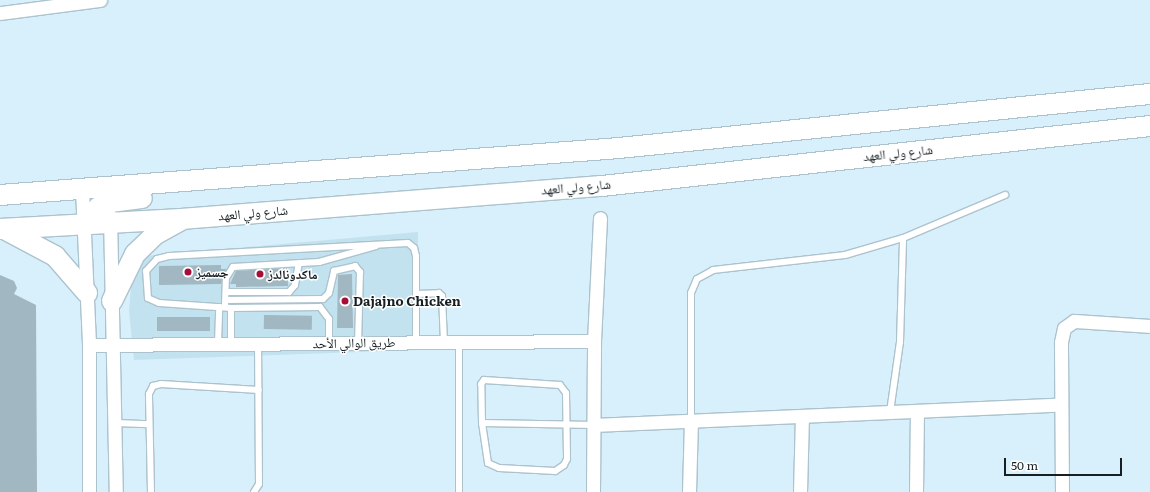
<!DOCTYPE html>
<meta charset="utf-8">
<style>
body{margin:0}
#map{position:relative;width:1150px;height:492px;overflow:hidden;background:#d8f0fb;font-family:Literata,"Noto Naskh Arabic",serif}
div>[style]{position:absolute}
.built>*{inset:0;background:#c3e2ef}
.building>*{inset:0;background:#a1b7c1;transform-origin:0 0}
.roads{filter:drop-shadow(1px 0 #acc3cd) drop-shadow(-1px 0 #acc3cd) drop-shadow(0 1px #acc3cd) drop-shadow(0 -1px #acc3cd)}
.lane>*{height:6px;margin:-3px;padding:0 3px;transform-origin:3px;border-radius:3px;background:#fff}
.street>*{height:13px;margin:-6.5px;padding:0 6.5px;transform-origin:6.5px;border-radius:6.5px;background:#fff}
.primary>*{height:20px;margin:-10px;padding:0 10px;transform-origin:10px;border-radius:10px;background:#fff}
.dots>*{width:11px;height:11px;translate:-50% -50%;box-sizing:border-box;border:2px solid #fff;border-radius:50%}
span{translate:-50% -50%;white-space:nowrap;text-align:center;line-height:1.15;-webkit-text-stroke:3px #fff;paint-order:stroke}
.street-label{font-size:13px;color:#161f23}
.poi-label{font-size:13px;color:#161f23;font-weight:700}
.left{translate:0 -50%;text-align:left}
.scale{position:absolute;left:1004px;top:458px;width:118px;height:18px;box-sizing:border-box;border:2px solid #161f23;border-top:0;padding-left:5px;font-size:12px;line-height:14px;white-space:nowrap;color:#161f23;-webkit-text-stroke:3px #fff;paint-order:stroke}
</style>
<div id="map">
<div class="built">
<div style="clip-path:polygon(418px 232px,417px 350px,134px 360px,129px 311px,131px 286px,145px 256px)"></div>
</div>
<div class="building">
<div style="clip-path:polygon(221px 265px,221px 269px,227px 269px,221px 284px,159px 285px,159px 266px)"></div>
<div style="clip-path:polygon(287px 268px,288px 286px,236px 287px,236px 284px,230px 284px,236px 271px)"></div>
<div style="clip-path:polygon(352px 274px,353px 328px,337px 328px,338px 275px)"></div>
<div style="clip-path:polygon(0 275px,14px 281px,17px 288px,14px 294px,36px 305px,37px 492px,0 492px)"></div>
<div style="left:264px;top:315px;width:48px;height:14px;rotate:1deg"></div>
<div style="left:157px;top:317px;width:53px;height:14px"></div>
</div>
<div class="roads">
<div class="lane">
<div style="left:226px;top:292px;width:63px"></div>
<div style="left:289px;top:292px;width:9px;rotate:-49deg"></div>
<div style="left:295px;top:285px;width:22px;rotate:-80deg"></div>
<div style="left:416px;top:294px;width:23px;rotate:-2deg"></div>
<div style="left:439px;top:293px;width:4px;rotate:45deg"></div>
<div style="left:442px;top:296px;width:46px;rotate:87.5deg"></div>
<div style="left:226px;top:300px;width:97px;rotate:-0.6deg"></div>
<div style="left:323px;top:299px;width:8px;rotate:-45deg"></div>
<div style="left:329px;top:293px;width:23px;rotate:-77deg"></div>
<div style="left:334px;top:271px;width:22px;rotate:-13deg"></div>
<div style="left:355px;top:266px;width:8px;rotate:50deg"></div>
<div style="left:360px;top:272px;width:71px;rotate:91.6deg"></div>
<div style="left:225px;top:304px;width:26px;rotate:-88deg"></div>
<div style="left:226px;top:278px;width:13px;rotate:-58deg"></div>
<div style="left:233px;top:267px;width:86px;rotate:-3.3deg"></div>
<div style="left:319px;top:262px;width:59px;rotate:-15.7deg"></div>
<div style="left:459px;top:342px;width:150px;rotate:90deg"></div>
<div style="left:218px;top:343px;width:36px;rotate:-88deg"></div>
<div style="left:231px;top:343px;width:35px;rotate:-90deg"></div>
<div style="left:329px;top:343px;width:24px;rotate:-90deg"></div>
<div style="left:329px;top:319px;width:15px;rotate:-127deg"></div>
<div style="left:320px;top:307px;width:89px;rotate:179.4deg"></div>
<div style="left:231px;top:308px;width:72px;rotate:-176deg"></div>
<div style="left:159px;top:303px;width:12px;rotate:-156deg"></div>
<div style="left:148px;top:298px;width:27px;rotate:-94deg"></div>
<div style="left:146px;top:271px;width:16px;rotate:-47deg"></div>
<div style="left:157px;top:259px;width:12px;rotate:-14deg"></div>
<div style="left:169px;top:256px;width:239px;rotate:-3.1deg"></div>
<div style="left:408px;top:243px;width:8px;rotate:40deg"></div>
<div style="left:414px;top:248px;width:8px;rotate:76deg"></div>
<div style="left:416px;top:256px;width:86px;rotate:90deg"></div>
<div style="left:484px;top:380px;width:76px;rotate:3.8deg"></div>
<div style="left:560px;top:385px;width:10px;rotate:53deg"></div>
<div style="left:566px;top:393px;width:66px;rotate:89.1deg"></div>
<div style="left:567px;top:459px;width:7px;rotate:117deg"></div>
<div style="left:564px;top:465px;width:11px;rotate:146deg"></div>
<div style="left:555px;top:471px;width:56px;rotate:-176.9deg"></div>
<div style="left:499px;top:468px;width:12px;rotate:-156deg"></div>
<div style="left:488px;top:463px;width:40px;rotate:-98.5deg"></div>
<div style="left:482px;top:423px;width:39px;rotate:-91deg"></div>
<div style="left:481px;top:384px;width:5px;rotate:-53deg"></div>
<div style="left:890px;top:412px;width:71px;rotate:-81.9deg"></div>
<div style="left:900px;top:342px;width:104px;rotate:-88.3deg"></div>
<div style="left:691px;top:421px;width:128px;rotate:-90deg"></div>
<div style="left:691px;top:293px;width:15px;rotate:-67deg"></div>
<div style="left:697px;top:279px;width:18px;rotate:-29deg"></div>
<div style="left:713px;top:270px;width:133px;rotate:-6.5deg"></div>
<div style="left:845px;top:255px;width:60px;rotate:-16.3deg"></div>
<div style="left:903px;top:238px;width:111px;rotate:-22.9deg"></div>
<div style="left:116px;top:423px;width:33px;rotate:2deg"></div>
<div style="left:482px;top:423px;width:112px;rotate:1deg"></div>
<div style="left:151px;top:492px;width:98px;rotate:-91.2deg"></div>
<div style="left:149px;top:394px;width:9px;rotate:-63deg"></div>
<div style="left:153px;top:386px;width:8px;rotate:-14deg"></div>
<div style="left:161px;top:384px;width:98px;rotate:3.5deg"></div>
<div style="left:254px;top:492px;width:9px;rotate:-58deg"></div>
<div style="left:259px;top:484px;width:140px;rotate:-90.4deg"></div>
</div>
<div class="street">
<div style="left:0;top:13px;width:101px;rotate:-7.4deg"></div>
<div style="left:82px;top:189px;width:156px;rotate:87.4deg"></div>
<div style="left:89px;top:345px;width:147px;rotate:90deg"></div>
<div style="left:110px;top:216px;width:276px;rotate:88.8deg"></div>
<div style="left:89px;top:345px;width:505px;rotate:-0.45deg"></div>
<div style="left:594px;top:425px;width:467px;rotate:-2.5deg"></div>
<div style="left:593px;top:492px;width:151px;rotate:-89.6deg"></div>
<div style="left:594px;top:341px;width:123px;rotate:-87.2deg"></div>
<div style="left:689px;top:492px;width:71px;rotate:-88.4deg"></div>
<div style="left:800px;top:492px;width:76px;rotate:-88.5deg"></div>
<div style="left:916px;top:492px;width:81px;rotate:-89.3deg"></div>
<div style="left:1062px;top:492px;width:150px;rotate:-90.4deg"></div>
<div style="left:1061px;top:342px;width:14px;rotate:-78deg"></div>
<div style="left:1064px;top:328px;width:12px;rotate:-35deg"></div>
<div style="left:1074px;top:321px;width:76px;rotate:3.8deg"></div>
</div>
<div class="primary">
<div style="left:0;top:195px;width:621px;rotate:-4.34deg"></div>
<div style="left:619px;top:148px;width:534px;rotate:-5.81deg"></div>
<div style="left:84px;top:223px;width:22px;rotate:-47deg"></div>
<div style="left:99px;top:207px;width:12px;rotate:-24deg"></div>
<div style="left:110px;top:202px;width:32px;rotate:-7deg"></div>
<div style="left:0;top:229px;width:181px;rotate:-3.2deg"></div>
<div style="left:181px;top:219px;width:422px;rotate:-4.5deg"></div>
<div style="left:602px;top:186px;width:551px;rotate:-6.25deg"></div>
<div style="left:4px;top:229px;width:58px;rotate:27.9deg"></div>
<div style="left:55px;top:256px;width:49px;rotate:49.1deg"></div>
<div style="left:112px;top:301px;width:52px;rotate:-63.9deg"></div>
<div style="left:135px;top:254px;width:29px;rotate:-44deg"></div>
<div style="left:156px;top:234px;width:29px;rotate:-29deg"></div>
</div>
</div>
<div class="dots">
<div style="left:188px;top:272px;background:#a70d36"></div>
<div style="left:260px;top:274px;background:#a70d36"></div>
<div style="left:345px;top:301px;background:#a70d36"></div>
</div>
<div class="street-label">
<span style="left:898px;top:153px;rotate:-6deg">شارع ولي العهد</span>
<span style="left:576px;top:187px;rotate:-5deg">شارع ولي العهد</span>
<span style="left:253px;top:213px;rotate:-5deg">شارع ولي العهد</span>
<span style="left:354px;top:343px;rotate:-1deg">طريق الوالي الأحد</span>
</div>
<div class="poi-label">
<span class="left" style="left:196px;top:272px">جسميز</span>
<span class="left" style="left:268px;top:274px">ماكدونالدز</span>
<span class="left" style="left:353px;top:301px">Dajajno Chicken</span>
</div>
<div class="scale">50 m</div>
</div>
